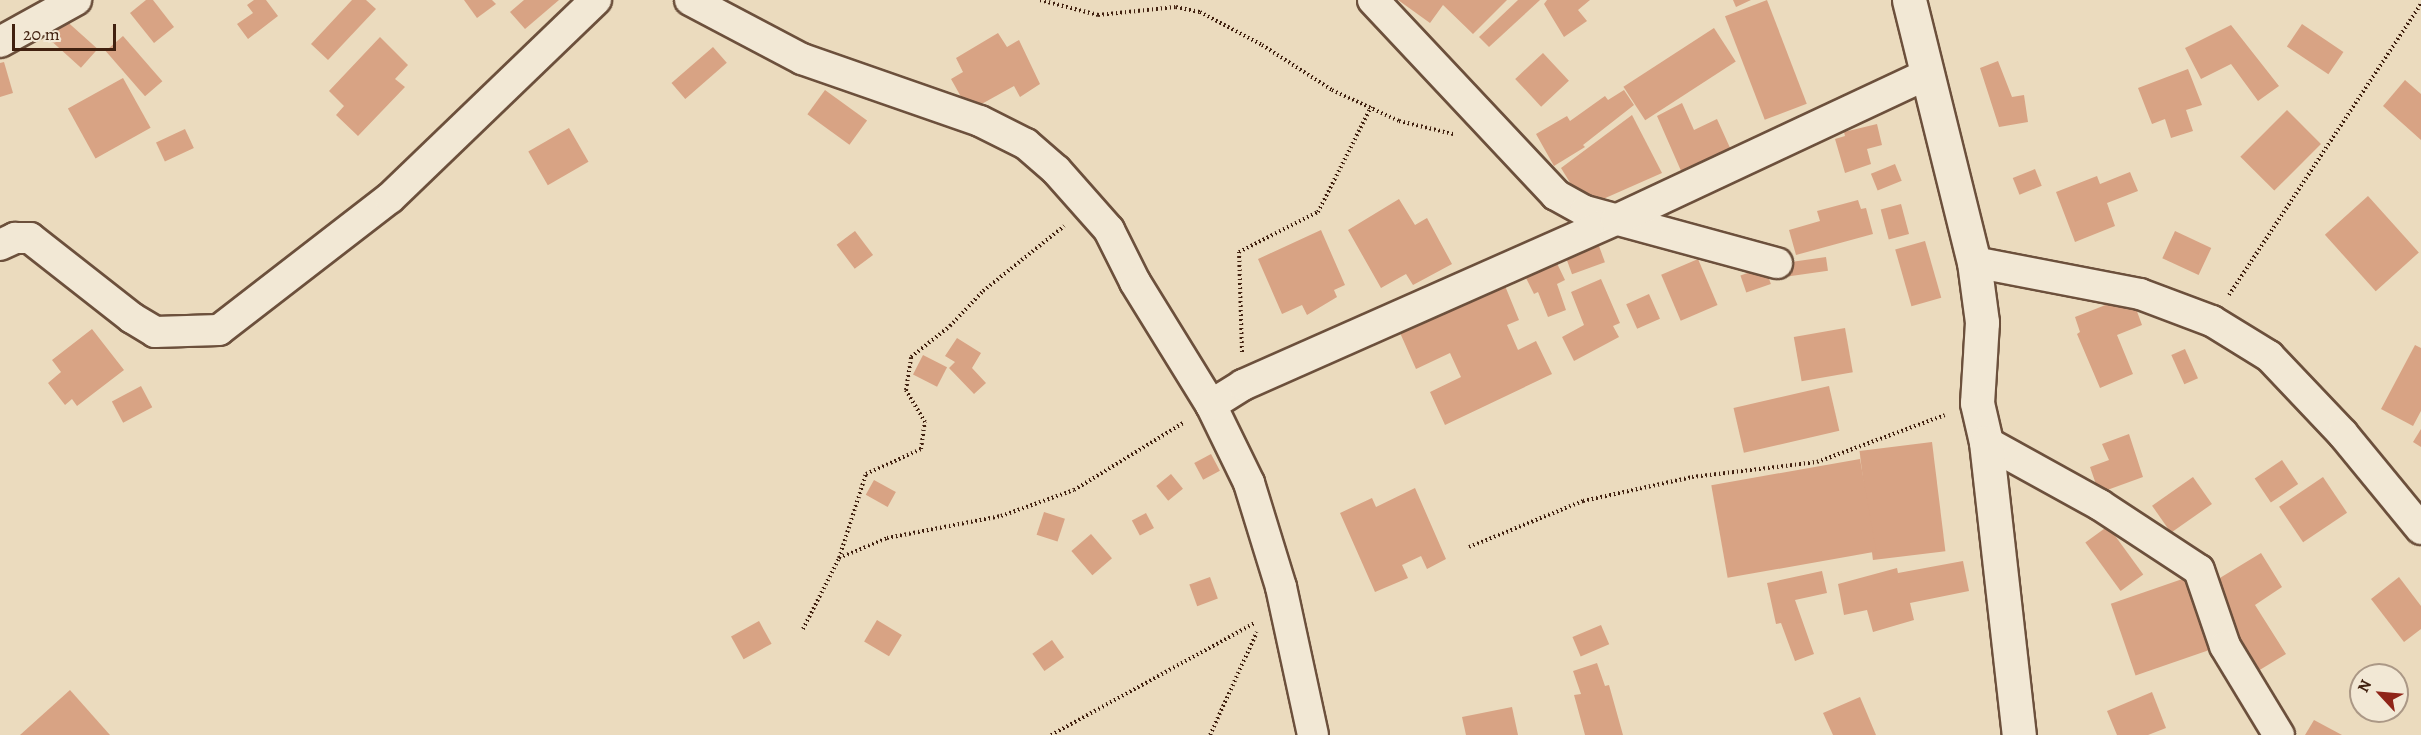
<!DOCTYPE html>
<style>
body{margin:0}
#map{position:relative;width:2421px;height:735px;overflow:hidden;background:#ebdbbe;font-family:Alegreya,serif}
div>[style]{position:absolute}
.building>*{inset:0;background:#d8a384;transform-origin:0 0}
.path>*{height:4px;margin-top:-2px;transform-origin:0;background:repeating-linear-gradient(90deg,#412110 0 1.5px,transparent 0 4.5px)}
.roads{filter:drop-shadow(2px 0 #6c503c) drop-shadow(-2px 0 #6c503c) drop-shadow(0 2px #6c503c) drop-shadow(0 -2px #6c503c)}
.street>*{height:30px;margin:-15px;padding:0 15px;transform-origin:15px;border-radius:15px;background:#f2e8d5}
.secondary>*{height:33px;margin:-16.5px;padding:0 16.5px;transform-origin:16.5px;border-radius:16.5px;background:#f2e8d5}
span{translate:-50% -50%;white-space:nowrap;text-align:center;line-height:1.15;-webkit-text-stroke:4.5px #f2e8d5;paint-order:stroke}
.north{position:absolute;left:2349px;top:663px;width:60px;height:60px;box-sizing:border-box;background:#f2e8d5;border:2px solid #ab9886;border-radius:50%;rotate:296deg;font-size:16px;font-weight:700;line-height:24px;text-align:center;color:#412110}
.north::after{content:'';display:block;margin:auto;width:21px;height:27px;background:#8f2418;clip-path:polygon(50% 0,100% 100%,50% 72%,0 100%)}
.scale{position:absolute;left:12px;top:24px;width:104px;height:27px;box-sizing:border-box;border:3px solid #412110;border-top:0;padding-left:8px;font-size:18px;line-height:21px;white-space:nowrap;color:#412110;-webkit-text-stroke:4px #f2e8d5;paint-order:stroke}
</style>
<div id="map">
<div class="building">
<div style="clip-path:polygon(146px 0,153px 0,174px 27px,154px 43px,130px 13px)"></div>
<div style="clip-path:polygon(254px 0,266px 0,278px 16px,248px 39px,237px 24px,253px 13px,247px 5px)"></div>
<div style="clip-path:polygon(352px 0,366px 0,376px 9px,328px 60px,311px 44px)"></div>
<div style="clip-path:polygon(464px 0,492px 0,496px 4px,477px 18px)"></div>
<div style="clip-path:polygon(524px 0,559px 0,525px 29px,510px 12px)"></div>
<div style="clip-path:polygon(1398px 0,1507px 0,1473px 34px,1443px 5px,1430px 23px)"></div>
<div style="clip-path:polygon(1518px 0,1540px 0,1489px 47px,1479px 37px)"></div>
<div style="clip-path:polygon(1547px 0,1590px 0,1578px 10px,1587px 21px,1564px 37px,1544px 4px)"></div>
<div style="clip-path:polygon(1733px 0,1751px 0,1736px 7px)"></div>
<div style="left:1767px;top:0;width:111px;height:45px;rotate:69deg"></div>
<div style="left:62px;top:17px;width:48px;height:25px;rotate:42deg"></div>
<div style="left:2302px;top:24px;width:50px;height:27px;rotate:34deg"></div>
<div style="clip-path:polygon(2231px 25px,2279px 86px,2258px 101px,2231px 64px,2201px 79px,2185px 48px)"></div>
<div style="left:1714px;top:28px;width:40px;height:108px;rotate:57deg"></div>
<div style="clip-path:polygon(998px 33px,1007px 47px,1019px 40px,1040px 84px,1020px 97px,1014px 86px,969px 111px,951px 79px,963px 72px,956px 58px)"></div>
<div style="left:123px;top:36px;width:60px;height:23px;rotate:49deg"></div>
<div style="clip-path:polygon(380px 37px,408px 65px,395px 79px,405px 87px,358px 136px,336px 115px,344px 106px,329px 91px)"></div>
<div style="left:713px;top:47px;width:21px;height:55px;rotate:49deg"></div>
<div style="left:1543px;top:53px;width:38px;height:38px;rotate:47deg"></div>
<div style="clip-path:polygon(1998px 61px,2012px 97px,2024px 95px,2028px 122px,1999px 127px,1980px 68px)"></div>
<div style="clip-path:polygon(4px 62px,13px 93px,0 97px,0 63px)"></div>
<div style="clip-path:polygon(2188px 69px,2202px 105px,2186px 110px,2193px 131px,2171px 138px,2165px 119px,2152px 124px,2138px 88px)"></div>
<div style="left:123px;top:78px;width:57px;height:63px;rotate:61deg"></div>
<div style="clip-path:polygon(2405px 80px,2421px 94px,2421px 140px,2383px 106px)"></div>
<div style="left:825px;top:90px;width:52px;height:30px;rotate:36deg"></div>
<div style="clip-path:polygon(1624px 90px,1634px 105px,1583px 145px,1585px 147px,1554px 166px,1536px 134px,1567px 116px,1570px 121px,1605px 96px,1608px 100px)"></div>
<div style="clip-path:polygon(1682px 103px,1694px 130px,1717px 119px,1731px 150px,1682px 173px,1657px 116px)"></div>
<div style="left:2287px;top:110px;width:48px;height:66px;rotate:45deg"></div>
<div style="clip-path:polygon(1632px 115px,1662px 173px,1585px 207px,1561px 168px)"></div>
<div style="clip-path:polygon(1877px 124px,1882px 145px,1867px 149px,1871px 164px,1845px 173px,1835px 139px,1845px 136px,1844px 132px)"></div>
<div style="left:569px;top:128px;width:39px;height:47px;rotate:60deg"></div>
<div style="left:185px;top:129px;width:21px;height:32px;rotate:65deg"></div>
<div style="left:1895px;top:164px;width:18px;height:26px;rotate:68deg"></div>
<div style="left:2035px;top:169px;width:18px;height:24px;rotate:68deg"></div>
<div style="clip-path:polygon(2130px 172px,2138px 191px,2107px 203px,2115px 226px,2075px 242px,2056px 192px,2097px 176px,2100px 184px)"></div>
<div style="left:2368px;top:196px;width:76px;height:58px;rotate:48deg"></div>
<div style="clip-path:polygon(1399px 199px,1415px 225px,1427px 218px,1452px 264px,1413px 285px,1406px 274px,1381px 288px,1348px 230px)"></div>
<div style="clip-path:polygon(1858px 200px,1861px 209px,1866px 208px,1873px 234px,1796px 255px,1789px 230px,1820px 221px,1817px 211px)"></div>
<div style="left:1901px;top:204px;width:31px;height:21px;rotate:75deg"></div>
<div style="clip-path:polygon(1321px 230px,1345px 285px,1334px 290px,1337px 297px,1307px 315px,1302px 305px,1282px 314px,1258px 259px)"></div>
<div style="left:855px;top:231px;width:30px;height:23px;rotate:53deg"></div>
<div style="left:2175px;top:231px;width:40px;height:30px;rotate:25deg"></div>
<div style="left:1595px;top:235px;width:29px;height:35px;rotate:70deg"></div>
<div style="left:1925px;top:241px;width:59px;height:31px;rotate:74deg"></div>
<div style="clip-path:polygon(1553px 255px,1565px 280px,1557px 284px,1566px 310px,1548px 317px,1538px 292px,1534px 294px,1522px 270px)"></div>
<div style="left:1826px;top:257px;width:14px;height:46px;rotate:82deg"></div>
<div style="left:1698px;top:259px;width:50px;height:40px;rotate:67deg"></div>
<div style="left:1765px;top:267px;width:18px;height:26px;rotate:71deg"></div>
<div style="clip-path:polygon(1601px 279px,1620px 323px,1613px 326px,1619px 337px,1574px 361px,1562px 337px,1584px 325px,1571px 292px)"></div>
<div style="clip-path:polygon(1503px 281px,1519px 320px,1507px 325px,1518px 350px,1536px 341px,1552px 374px,1445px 425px,1430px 392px,1461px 377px,1450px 353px,1416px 369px,1397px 326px)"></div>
<div style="left:1649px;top:294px;width:27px;height:25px;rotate:66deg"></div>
<div style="clip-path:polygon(2131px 295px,2142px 325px,2117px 335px,2133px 374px,2100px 388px,2077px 334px,2080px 332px,2075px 317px)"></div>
<div style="left:1845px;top:328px;width:45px;height:52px;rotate:80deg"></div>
<div style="clip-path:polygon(92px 329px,124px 370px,77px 406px,72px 399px,65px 405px,48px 383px,61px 372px,52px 360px)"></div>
<div style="clip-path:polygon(957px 338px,981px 353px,972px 368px,986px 383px,974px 394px,949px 368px,955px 362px,945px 356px)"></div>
<div style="clip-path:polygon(2415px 345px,2421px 348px,2421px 411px,2413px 426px,2381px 409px)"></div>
<div style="left:2185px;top:349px;width:32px;height:15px;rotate:66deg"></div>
<div style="left:923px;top:355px;width:27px;height:22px;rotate:27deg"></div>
<div style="left:141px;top:386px;width:24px;height:33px;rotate:62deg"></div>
<div style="left:1829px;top:386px;width:46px;height:98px;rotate:77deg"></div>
<div style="clip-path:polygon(2421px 429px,2421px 447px,2413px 442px)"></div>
<div style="clip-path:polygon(2129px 434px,2143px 477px,2099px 493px,2090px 467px,2109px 460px,2102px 444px)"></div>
<div style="left:1932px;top:442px;width:110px;height:73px;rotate:83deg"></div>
<div style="left:1211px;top:454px;width:19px;height:19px;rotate:62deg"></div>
<div style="left:1860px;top:459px;width:94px;height:151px;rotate:80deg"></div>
<div style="left:2282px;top:460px;width:29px;height:33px;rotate:56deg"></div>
<div style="left:1171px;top:474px;width:19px;height:19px;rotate:51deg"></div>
<div style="left:2193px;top:477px;width:33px;height:50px;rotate:55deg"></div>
<div style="left:2323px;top:477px;width:43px;height:53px;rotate:56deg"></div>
<div style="left:874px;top:480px;width:25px;height:17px;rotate:29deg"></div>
<div style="clip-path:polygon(1415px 488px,1446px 559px,1427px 569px,1421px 556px,1402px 565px,1408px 578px,1375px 592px,1340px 513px,1372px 498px,1376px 507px)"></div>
<div style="left:1044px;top:512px;width:22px;height:24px;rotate:18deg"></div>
<div style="left:1146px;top:513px;width:17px;height:16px;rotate:62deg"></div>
<div style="left:2108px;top:526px;width:60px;height:28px;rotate:54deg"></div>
<div style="left:1091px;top:534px;width:32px;height:26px;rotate:49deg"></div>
<div style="clip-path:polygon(2261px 553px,2282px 587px,2255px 605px,2286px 654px,2258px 671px,2205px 587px)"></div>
<div style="clip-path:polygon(1963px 561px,1969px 591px,1910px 603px,1914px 620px,1873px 632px,1867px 610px,1844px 615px,1838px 584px,1897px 568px,1898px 573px)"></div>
<div style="clip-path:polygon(1822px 571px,1827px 593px,1795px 600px,1814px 654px,1795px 661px,1781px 623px,1776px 624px,1767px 583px)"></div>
<div style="left:2194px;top:575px;width:76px;height:88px;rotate:71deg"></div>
<div style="left:1210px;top:577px;width:23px;height:22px;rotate:70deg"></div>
<div style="clip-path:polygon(2399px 577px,2421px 606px,2421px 629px,2404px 642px,2371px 599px)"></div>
<div style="left:877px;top:620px;width:29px;height:25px;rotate:31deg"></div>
<div style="left:759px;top:621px;width:26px;height:32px;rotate:61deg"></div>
<div style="left:1601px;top:625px;width:21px;height:31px;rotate:67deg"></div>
<div style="left:1052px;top:640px;width:21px;height:24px;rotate:55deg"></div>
<div style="clip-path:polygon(1597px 663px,1605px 686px,1609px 685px,1623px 735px,1585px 735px,1574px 695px,1581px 694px,1573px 671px)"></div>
<div style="clip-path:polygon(70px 690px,110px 735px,20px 735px)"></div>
<div style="clip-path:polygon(2152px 692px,2166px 728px,2148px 735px,2117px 735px,2107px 711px)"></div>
<div style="clip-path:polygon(1860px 697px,1876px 735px,1833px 735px,1823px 713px)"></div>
<div style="clip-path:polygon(1512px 707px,1518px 735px,1466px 735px,1462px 717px)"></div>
<div style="clip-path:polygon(2314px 720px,2342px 735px,2305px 735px)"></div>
</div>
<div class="path">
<div style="left:1040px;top:0;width:60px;rotate:14.5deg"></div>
<div style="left:1098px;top:15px;width:78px;rotate:-5.9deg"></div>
<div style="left:1176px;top:7px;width:25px;rotate:12deg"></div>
<div style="left:1200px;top:12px;width:70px;rotate:28deg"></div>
<div style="left:1262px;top:45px;width:83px;rotate:32.7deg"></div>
<div style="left:1332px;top:90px;width:74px;rotate:24.8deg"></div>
<div style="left:1399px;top:121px;width:56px;rotate:13.5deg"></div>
<div style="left:2229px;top:295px;width:349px;rotate:-56.6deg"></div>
<div style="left:1242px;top:352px;width:100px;rotate:-91.7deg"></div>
<div style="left:1239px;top:252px;width:89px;rotate:-26.9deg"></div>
<div style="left:1318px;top:212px;width:118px;rotate:-63.2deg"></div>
<div style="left:1469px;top:547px;width:123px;rotate:-22deg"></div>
<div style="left:1583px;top:501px;width:112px;rotate:-12.4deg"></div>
<div style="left:1692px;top:477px;width:126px;rotate:-6.8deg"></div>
<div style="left:1817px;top:462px;width:136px;rotate:-20.2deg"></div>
<div style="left:839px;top:558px;width:52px;rotate:-22.6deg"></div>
<div style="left:887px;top:538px;width:116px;rotate:-10.9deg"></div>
<div style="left:1001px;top:516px;width:77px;rotate:-19.6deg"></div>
<div style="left:1074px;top:490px;width:128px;rotate:-31.6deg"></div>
<div style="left:803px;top:629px;width:80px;rotate:-63.1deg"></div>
<div style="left:839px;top:558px;width:88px;rotate:-72.2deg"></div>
<div style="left:866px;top:474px;width:60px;rotate:-24.4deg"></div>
<div style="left:921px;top:449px;width:27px;rotate:-82deg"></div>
<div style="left:925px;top:422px;width:37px;rotate:-121deg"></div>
<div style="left:906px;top:390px;width:33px;rotate:-81deg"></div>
<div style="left:911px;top:357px;width:50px;rotate:-38.5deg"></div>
<div style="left:950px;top:326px;width:48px;rotate:-46.7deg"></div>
<div style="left:983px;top:291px;width:104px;rotate:-38.7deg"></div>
<div style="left:1051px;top:735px;width:233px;rotate:-28.8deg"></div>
<div style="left:1210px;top:735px;width:113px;rotate:-65.5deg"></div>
</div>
<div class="roads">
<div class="street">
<div style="left:690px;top:0;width:127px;rotate:27.8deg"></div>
<div style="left:802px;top:59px;width:188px;rotate:19.2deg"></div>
<div style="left:980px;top:121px;width:51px;rotate:26.6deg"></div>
<div style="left:1026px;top:144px;width:40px;rotate:41deg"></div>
<div style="left:1056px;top:170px;width:80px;rotate:48.5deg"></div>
<div style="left:1109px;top:230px;width:58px;rotate:63.4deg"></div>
<div style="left:1135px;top:282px;width:145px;rotate:58.3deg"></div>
<div style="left:1211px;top:405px;width:87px;rotate:64deg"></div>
<div style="left:1249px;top:483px;width:109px;rotate:72.9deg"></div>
<div style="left:1281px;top:587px;width:151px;rotate:77.8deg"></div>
<div style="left:1373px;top:0;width:267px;rotate:46.8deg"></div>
<div style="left:1556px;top:195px;width:33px;rotate:29deg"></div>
<div style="left:1585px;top:211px;width:199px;rotate:15.2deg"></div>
<div style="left:0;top:42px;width:87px;rotate:-28.9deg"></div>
<div style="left:0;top:245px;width:17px;rotate:-25deg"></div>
<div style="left:15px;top:238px;width:15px"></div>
<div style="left:30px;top:238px;width:130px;rotate:38.1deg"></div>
<div style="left:132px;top:318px;width:27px;rotate:31deg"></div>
<div style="left:155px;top:332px;width:64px;rotate:-1.8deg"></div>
<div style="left:219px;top:330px;width:216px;rotate:-37.7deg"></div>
<div style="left:390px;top:198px;width:286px;rotate:-43.9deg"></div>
<div style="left:1974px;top:262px;width:169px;rotate:10.9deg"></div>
<div style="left:2140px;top:294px;width:77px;rotate:20.6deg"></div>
<div style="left:2212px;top:321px;width:67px;rotate:31.6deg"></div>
<div style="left:2269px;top:356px;width:108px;rotate:46.5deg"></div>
<div style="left:2343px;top:434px;width:123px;rotate:50.6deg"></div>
<div style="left:1211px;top:405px;width:38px;rotate:-32deg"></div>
<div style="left:1243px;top:385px;width:408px;rotate:-23.9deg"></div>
<div style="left:1616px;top:220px;width:344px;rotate:-25.1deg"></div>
<div style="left:1986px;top:442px;width:130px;rotate:28.9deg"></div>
<div style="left:2100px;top:505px;width:118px;rotate:33.3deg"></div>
<div style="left:2199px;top:570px;width:80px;rotate:71.1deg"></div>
<div style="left:2225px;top:646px;width:104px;rotate:58.8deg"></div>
</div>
<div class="secondary">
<div style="left:1909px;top:0;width:270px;rotate:76.1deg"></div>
<div style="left:1974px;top:262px;width:61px;rotate:82.4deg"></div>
<div style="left:1982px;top:322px;width:81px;rotate:93.5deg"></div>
<div style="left:1977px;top:403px;width:40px;rotate:77deg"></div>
<div style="left:1986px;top:442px;width:295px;rotate:83.6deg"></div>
</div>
</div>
<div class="north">N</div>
<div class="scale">20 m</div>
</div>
